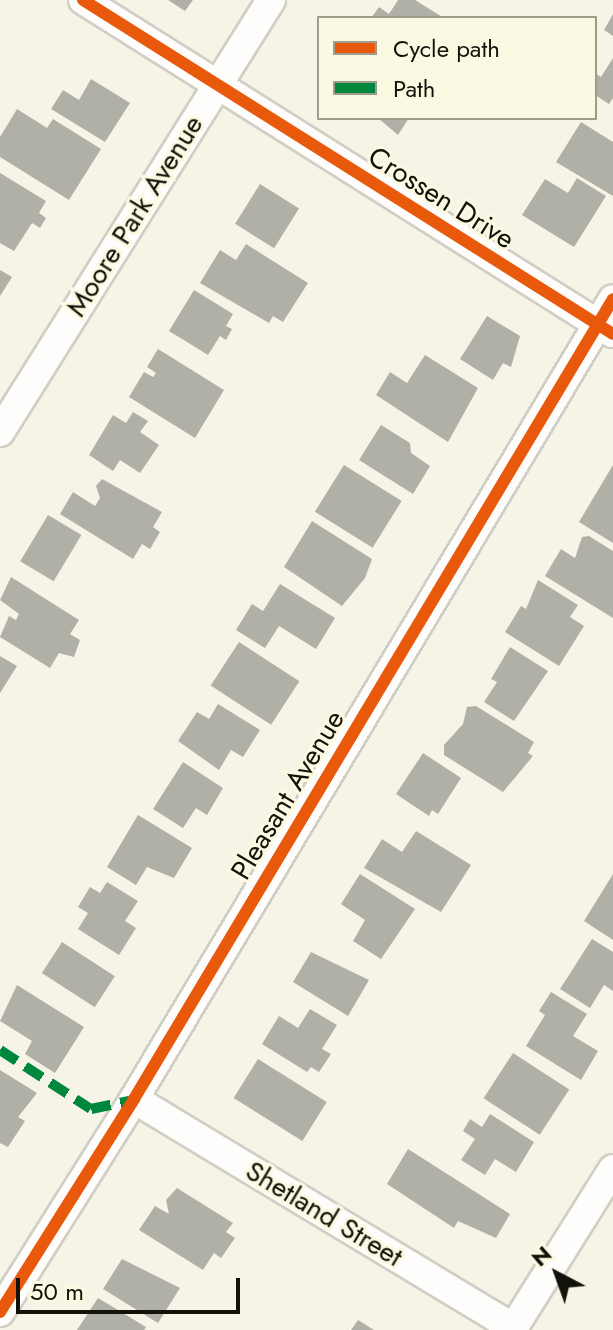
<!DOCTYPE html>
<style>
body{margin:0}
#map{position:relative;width:613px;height:1330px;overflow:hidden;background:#f5f4e7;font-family:Jost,sans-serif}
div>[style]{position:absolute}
.building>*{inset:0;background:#b1b0a6;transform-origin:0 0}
.roads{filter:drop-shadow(2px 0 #d0cfc5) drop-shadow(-2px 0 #d0cfc5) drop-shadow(0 2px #d0cfc5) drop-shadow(0 -2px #d0cfc5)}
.minor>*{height:28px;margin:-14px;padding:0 14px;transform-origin:14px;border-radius:14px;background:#fefdfb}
.quiet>*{height:10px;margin-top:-5px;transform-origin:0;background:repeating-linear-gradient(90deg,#00873e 0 20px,transparent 0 30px)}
.cycleway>*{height:12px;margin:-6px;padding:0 6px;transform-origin:6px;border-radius:6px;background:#e8590c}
span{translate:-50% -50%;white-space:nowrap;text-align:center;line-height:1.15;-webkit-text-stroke:6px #fbf9e1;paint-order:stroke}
.street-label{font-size:28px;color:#13120a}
.legend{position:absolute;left:317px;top:16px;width:280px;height:104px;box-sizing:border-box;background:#fbf9e1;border:2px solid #9e9d8b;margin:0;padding:10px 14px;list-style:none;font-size:24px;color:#13120a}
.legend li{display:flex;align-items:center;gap:16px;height:40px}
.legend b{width:40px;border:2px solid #9e9d8b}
.north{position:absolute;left:517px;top:1234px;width:80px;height:80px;-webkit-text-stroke:6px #fbf9e1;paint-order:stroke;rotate:319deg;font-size:22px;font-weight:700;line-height:32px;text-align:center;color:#13120a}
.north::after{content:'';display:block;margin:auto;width:28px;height:36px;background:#13120a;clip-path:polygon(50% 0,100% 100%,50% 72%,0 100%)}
.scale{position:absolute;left:16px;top:1278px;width:224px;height:36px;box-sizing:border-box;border:4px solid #13120a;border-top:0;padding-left:10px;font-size:24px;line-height:28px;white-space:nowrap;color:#13120a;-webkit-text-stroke:6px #fbf9e1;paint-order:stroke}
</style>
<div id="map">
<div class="building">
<div style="clip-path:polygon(168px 0,193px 0,185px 11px)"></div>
<div style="clip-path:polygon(398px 0,415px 0,444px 18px,371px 18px,379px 7px,389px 14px)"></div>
<div style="clip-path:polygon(613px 14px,613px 36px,604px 30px)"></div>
<div style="clip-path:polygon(613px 58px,613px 98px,609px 104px,595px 95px,595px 73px,601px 77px)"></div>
<div style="clip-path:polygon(91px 79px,130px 103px,105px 142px,51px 109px,63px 90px,79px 100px)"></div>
<div style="clip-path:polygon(17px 109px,47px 128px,53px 119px,101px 149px,69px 200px,0 157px,0 137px)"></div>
<div style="clip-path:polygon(378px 118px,409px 118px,398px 135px)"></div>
<div style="clip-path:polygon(581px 122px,613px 142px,613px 196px,556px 162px)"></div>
<div style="clip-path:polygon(0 173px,46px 201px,39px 213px,46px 218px,40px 228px,32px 223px,14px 251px,0 243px)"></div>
<div style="clip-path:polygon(577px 178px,606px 196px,574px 247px,522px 215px,545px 179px,568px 193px)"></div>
<div style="left:260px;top:184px;width:46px;height:47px;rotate:32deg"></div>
<div style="clip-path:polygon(246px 244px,308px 283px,283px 322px,273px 316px,269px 323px,200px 283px,220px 250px,236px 260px)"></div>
<div style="clip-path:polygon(0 270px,12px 277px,0 296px)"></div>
<div style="clip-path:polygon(194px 290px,233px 314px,226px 326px,232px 329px,226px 340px,220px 336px,208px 355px,169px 331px)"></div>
<div style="clip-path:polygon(487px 316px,520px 336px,511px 367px,503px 363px,493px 380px,460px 359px)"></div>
<div style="clip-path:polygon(158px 349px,224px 390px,195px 438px,129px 397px,144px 372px,153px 377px,156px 373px,147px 367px)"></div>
<div style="clip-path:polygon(425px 355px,478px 388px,448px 442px,376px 395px,390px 372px,407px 383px)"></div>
<div style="clip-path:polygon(133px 412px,148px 421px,140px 432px,159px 445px,140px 473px,120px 460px,113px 471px,89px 455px,113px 415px,126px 423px)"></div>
<div style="clip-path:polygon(381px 425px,410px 443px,411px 453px,430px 466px,413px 494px,359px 460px)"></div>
<div style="left:344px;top:465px;width:68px;height:55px;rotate:32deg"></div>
<div style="clip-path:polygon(613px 465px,613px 543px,579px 522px)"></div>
<div style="clip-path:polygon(102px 479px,162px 512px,153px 527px,160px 532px,150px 549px,142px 544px,133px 559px,60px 514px,73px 492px,95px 506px,100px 498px,96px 486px)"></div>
<div style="left:48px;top:515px;width:39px;height:54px;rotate:31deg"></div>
<div style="clip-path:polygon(312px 521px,372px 559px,365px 578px,342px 606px,284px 567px)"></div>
<div style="clip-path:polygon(589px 536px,613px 551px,613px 618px,545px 576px,561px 549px,575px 558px,582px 537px)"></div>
<div style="clip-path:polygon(11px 577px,79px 620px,70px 634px,80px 640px,74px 657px,59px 653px,50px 668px,0 637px,9px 616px,16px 620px,19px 614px,0 600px)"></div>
<div style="clip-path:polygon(538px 580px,578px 605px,570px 617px,584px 626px,559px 666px,505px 632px,521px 606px,526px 609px)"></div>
<div style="clip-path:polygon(280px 584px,335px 618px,316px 649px,279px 626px,265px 648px,236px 630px,252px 604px,263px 611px)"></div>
<div style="left:239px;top:642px;width:72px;height:52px;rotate:33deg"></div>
<div style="clip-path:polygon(510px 647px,548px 671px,514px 721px,484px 702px,497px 682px,491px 679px)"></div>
<div style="clip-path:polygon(0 656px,17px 666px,0 693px)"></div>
<div style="clip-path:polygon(218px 704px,260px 730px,243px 757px,231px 750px,219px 770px,178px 741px,197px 712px,209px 719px)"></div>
<div style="clip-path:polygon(476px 706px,534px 742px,528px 753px,533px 756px,503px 792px,444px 755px,444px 745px,463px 724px,467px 707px)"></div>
<div style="clip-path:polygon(423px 753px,461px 778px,438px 814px,432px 810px,429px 816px,396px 794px)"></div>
<div style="clip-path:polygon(183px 762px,223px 788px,207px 815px,196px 808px,183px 828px,153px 809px)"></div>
<div style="clip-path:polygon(138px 815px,192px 848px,174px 878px,147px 867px,136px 885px,107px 867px)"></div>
<div style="clip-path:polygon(416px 831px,471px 865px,441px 912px,364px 868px,382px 839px,402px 852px)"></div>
<div style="clip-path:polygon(360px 874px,415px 909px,381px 959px,353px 941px,365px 920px,341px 904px)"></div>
<div style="clip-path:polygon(613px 874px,613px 940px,584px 921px)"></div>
<div style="clip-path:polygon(107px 882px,138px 901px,125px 921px,136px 928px,119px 955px,78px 929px,88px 913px,78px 907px,90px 887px,100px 893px)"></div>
<div style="clip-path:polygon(592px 939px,613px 952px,613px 991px,604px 985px,590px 1008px,560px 989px)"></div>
<div style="left:62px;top:942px;width:63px;height:37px;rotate:33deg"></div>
<div style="clip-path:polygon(311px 952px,369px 980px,348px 1016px,293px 982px)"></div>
<div style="clip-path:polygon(17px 985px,84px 1027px,55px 1073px,25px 1054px,32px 1041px,0 1021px)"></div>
<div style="clip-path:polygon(551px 992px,587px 1014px,573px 1036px,598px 1051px,581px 1080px,526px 1046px,545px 1015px,539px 1011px)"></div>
<div style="clip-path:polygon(310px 1009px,337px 1025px,322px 1049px,331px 1054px,319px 1072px,311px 1067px,307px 1072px,262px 1044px,279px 1016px,298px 1028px)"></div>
<div style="left:513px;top:1053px;width:67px;height:54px;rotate:33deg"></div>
<div style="left:258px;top:1059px;width:81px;height:46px;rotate:32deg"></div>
<div style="clip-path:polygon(0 1070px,37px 1093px,18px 1117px,25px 1121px,8px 1147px,0 1143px)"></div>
<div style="clip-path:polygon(490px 1114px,534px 1142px,516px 1172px,495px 1159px,485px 1175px,461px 1160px,475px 1139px,463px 1131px,470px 1119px,482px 1127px)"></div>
<div style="clip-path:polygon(408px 1149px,510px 1214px,496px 1238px,458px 1221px,454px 1228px,387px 1184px)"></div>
<div style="clip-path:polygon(177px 1188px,233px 1223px,226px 1232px,235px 1238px,221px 1258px,214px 1253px,203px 1270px,139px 1230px,155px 1206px,169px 1214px,166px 1200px)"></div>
<div style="clip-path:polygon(122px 1259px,180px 1288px,158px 1323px,103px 1289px)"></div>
<div style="clip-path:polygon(98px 1298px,146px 1327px,144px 1330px,77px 1330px)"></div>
<div style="clip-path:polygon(358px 1320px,374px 1330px,351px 1330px)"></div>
</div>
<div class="roads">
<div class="minor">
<div style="left:83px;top:0;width:625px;rotate:32.19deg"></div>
<div style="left:0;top:432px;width:510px;rotate:-57.9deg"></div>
<div style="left:134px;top:1099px;width:443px;rotate:31.1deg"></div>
<div style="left:0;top:1312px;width:252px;rotate:-57.8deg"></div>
<div style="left:134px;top:1099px;width:932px;rotate:-59.09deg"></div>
<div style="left:512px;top:1330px;width:190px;rotate:-57.9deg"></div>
</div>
</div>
<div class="quiet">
<div style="left:0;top:1050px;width:108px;rotate:33deg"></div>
<div style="left:91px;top:1109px;width:44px;rotate:-11.8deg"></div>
</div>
<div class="cycleway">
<div style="left:83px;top:0;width:626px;rotate:32.22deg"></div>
<div style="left:0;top:1312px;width:252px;rotate:-57.8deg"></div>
<div style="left:134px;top:1099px;width:932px;rotate:-59.09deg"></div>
</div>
<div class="street-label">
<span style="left:441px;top:198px;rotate:32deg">Crossen Drive</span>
<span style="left:135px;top:216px;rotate:-58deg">Moore Park Avenue</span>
<span style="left:288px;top:795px;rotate:-59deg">Pleasant Avenue</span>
<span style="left:324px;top:1214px;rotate:31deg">Shetland Street</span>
</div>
<ul class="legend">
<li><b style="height:10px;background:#e8590c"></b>Cycle path</li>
<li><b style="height:10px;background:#00873e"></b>Path</li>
</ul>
<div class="north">N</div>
<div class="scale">50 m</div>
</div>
